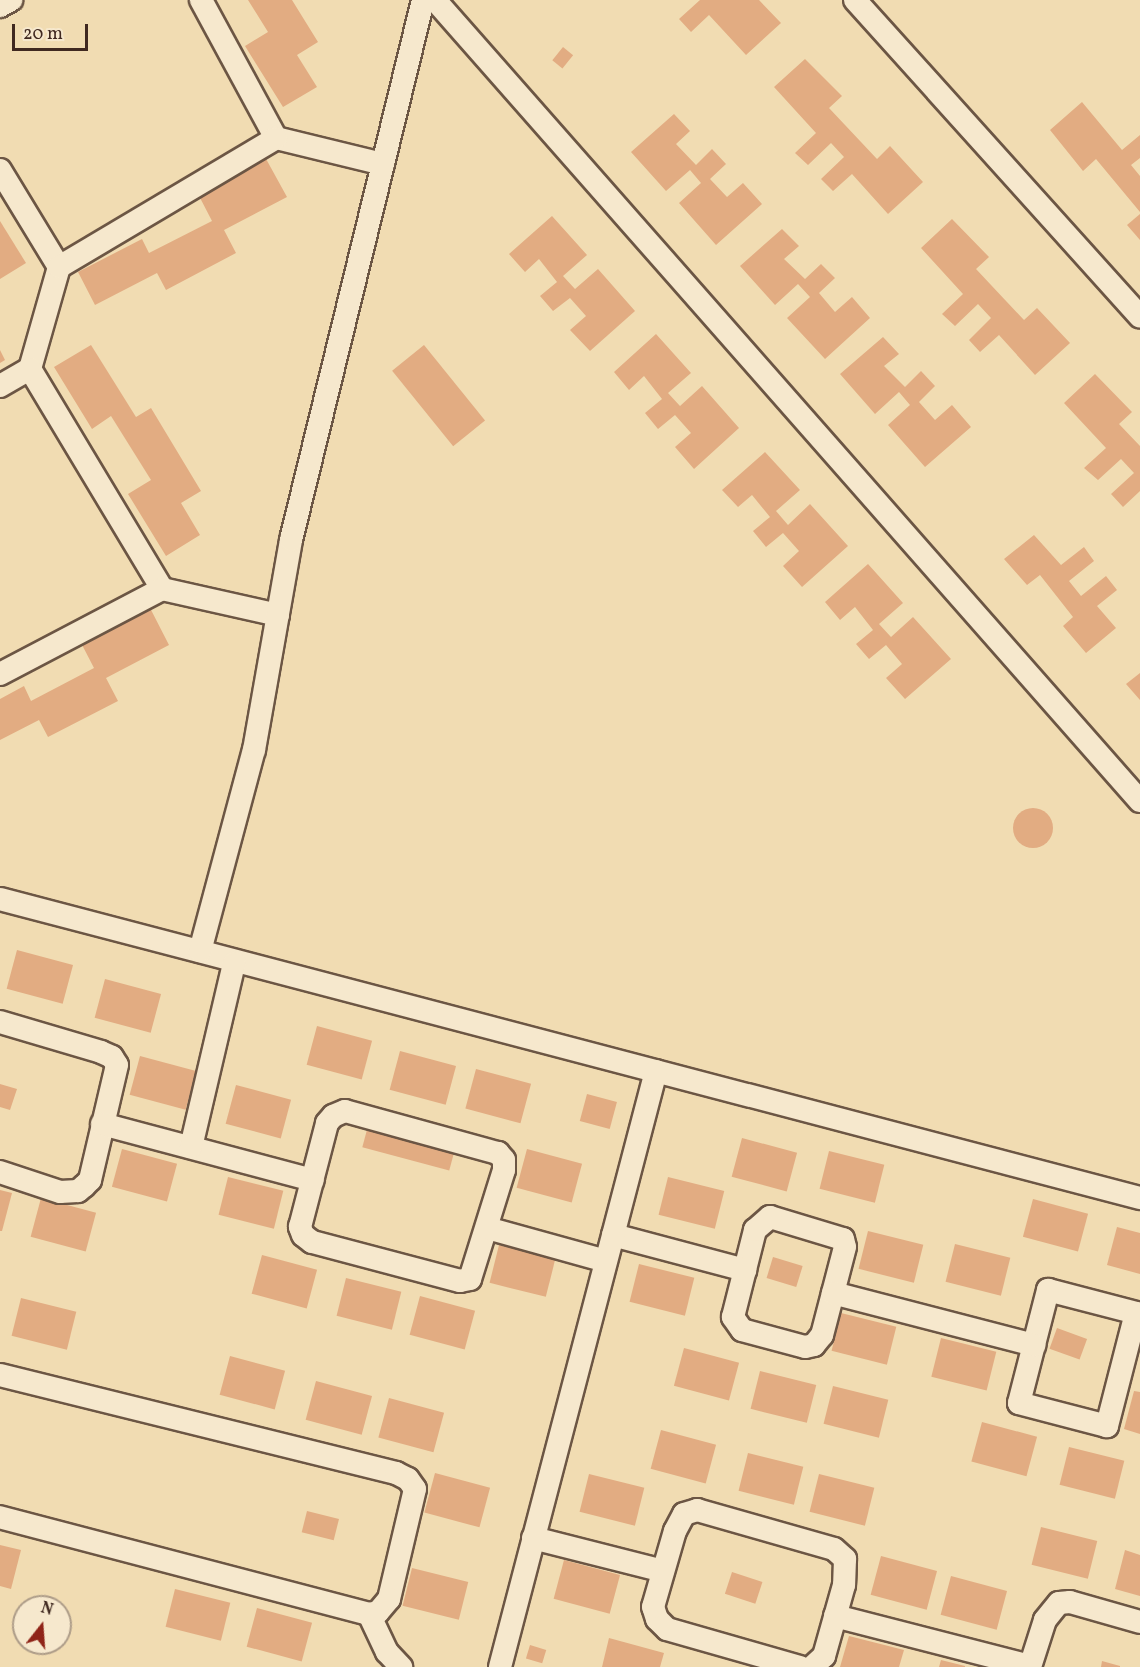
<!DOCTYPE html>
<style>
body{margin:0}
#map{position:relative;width:1140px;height:1667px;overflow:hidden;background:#f1dcb2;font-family:Vollkorn,serif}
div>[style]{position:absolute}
.building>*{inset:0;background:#e2ac82;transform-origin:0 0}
.round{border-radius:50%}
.roads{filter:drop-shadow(2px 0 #6c5644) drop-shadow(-2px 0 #6c5644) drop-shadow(0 2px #6c5644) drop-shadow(0 -2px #6c5644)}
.minor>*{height:22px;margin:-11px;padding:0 11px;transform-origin:11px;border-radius:11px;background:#f6e8cd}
span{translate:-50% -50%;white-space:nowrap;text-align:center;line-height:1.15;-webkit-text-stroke:5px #f6e8cd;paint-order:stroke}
.north{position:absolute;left:12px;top:1595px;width:60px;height:60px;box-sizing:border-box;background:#f6e8cd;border:2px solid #ad9c88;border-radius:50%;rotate:17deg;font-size:16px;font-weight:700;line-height:24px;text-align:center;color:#402920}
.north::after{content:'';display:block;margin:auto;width:21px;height:27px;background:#8f2418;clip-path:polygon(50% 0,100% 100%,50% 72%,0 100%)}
.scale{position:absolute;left:12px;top:24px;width:76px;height:27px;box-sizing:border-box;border:3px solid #402920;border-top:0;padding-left:8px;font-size:18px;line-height:21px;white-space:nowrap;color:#402920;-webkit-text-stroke:4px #f6e8cd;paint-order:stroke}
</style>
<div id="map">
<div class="building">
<div style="clip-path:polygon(248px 0,292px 0,318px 42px,297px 55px,317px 87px,283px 107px,245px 46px,268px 32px)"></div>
<div style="clip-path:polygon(700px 0,759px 0,781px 23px,746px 55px,709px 15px,691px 32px,679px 19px)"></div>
<div style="left:563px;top:47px;width:13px;height:17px;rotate:39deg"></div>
<div style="clip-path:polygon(805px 59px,842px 96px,829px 108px,877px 159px,890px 146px,923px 182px,888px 214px,852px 174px,833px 191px,821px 179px,844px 157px,831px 143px,808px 165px,795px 153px,816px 133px,774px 87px)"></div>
<div style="clip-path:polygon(1082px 102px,1122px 150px,1140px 135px,1140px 158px,1131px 165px,1140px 176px,1140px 212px,1096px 159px,1083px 171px,1050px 130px)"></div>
<div style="clip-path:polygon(674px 114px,690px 131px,676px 144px,696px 165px,712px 149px,726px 164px,710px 179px,727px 197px,743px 183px,762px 204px,716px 245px,679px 203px,701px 183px,690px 170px,666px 191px,631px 152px)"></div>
<div style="clip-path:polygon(265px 157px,287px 197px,224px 230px,236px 253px,166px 290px,157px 273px,95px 305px,78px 272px,142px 239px,149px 253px,212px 221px,197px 192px)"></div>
<div style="clip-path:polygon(1140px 214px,1140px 240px,1127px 225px)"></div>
<div style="clip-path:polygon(552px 216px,587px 255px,563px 276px,575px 289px,598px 269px,635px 311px,590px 351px,570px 330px,586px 316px,570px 298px,553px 311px,540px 296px,557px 282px,539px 259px,525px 272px,509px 254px)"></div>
<div style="clip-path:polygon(952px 219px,989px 257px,976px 269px,1024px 320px,1037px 308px,1070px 343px,1035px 375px,999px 335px,980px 352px,969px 340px,991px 318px,978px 304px,955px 326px,942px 314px,963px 294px,921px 248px)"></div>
<div style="clip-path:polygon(0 221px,26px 263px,0 279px)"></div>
<div style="clip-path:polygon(782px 229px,799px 246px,784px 259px,805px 279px,821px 264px,835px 278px,819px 293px,835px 312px,852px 297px,870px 318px,825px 359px,787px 318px,810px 297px,798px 284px,775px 305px,740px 266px)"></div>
<div style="clip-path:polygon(656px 334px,691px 373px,668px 393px,680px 406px,702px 386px,739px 428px,694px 469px,675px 447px,691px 433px,675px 415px,658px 429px,645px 413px,662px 399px,644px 376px,629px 390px,614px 372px)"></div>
<div style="clip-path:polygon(883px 337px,899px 354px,884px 366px,905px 387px,921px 371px,935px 386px,919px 402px,935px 420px,952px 405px,971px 427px,925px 467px,888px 425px,910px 405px,899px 392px,875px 414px,840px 374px)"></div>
<div style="clip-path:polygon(91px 345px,136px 417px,151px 408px,201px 491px,181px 503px,200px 535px,166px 556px,128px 494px,151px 480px,111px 416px,92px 429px,54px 367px)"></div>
<div style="left:424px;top:345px;width:97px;height:41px;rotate:51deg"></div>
<div style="clip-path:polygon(0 350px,5px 360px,0 363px)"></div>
<div style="clip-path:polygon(1095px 374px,1132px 412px,1119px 424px,1140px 446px,1140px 491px,1123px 507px,1111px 494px,1134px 473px,1121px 459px,1098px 480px,1084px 468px,1106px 448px,1064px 403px)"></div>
<div style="clip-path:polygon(765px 452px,800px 490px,776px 511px,788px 525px,810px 504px,848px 546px,802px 587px,783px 566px,799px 551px,783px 533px,766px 547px,753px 531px,770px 517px,752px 495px,738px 507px,722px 490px)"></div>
<div style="clip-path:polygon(1034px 535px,1061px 565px,1084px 547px,1094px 561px,1069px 581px,1081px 596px,1106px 576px,1117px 590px,1097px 606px,1116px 628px,1086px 653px,1063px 626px,1073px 617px,1040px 575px,1027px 585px,1004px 559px)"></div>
<div style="clip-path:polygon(868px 564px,903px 603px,879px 624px,891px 637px,913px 617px,951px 659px,905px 699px,886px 678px,902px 664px,886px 645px,869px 659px,856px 644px,873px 630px,855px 607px,840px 620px,825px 602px)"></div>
<div style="clip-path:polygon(148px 604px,169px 645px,106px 678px,118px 701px,48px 737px,39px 720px,0 740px,0 699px,24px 686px,31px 701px,94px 668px,79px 639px)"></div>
<div style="clip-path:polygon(1140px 673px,1140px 700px,1126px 684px)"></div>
<div class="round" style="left:1013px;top:808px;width:40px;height:40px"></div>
<div style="left:17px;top:950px;width:58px;height:40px;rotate:15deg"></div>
<div style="left:105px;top:979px;width:58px;height:40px;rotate:15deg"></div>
<div style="left:317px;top:1026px;width:57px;height:40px;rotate:15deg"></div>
<div style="left:400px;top:1051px;width:58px;height:40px;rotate:15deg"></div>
<div style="left:140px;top:1056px;width:58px;height:40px;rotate:15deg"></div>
<div style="left:476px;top:1069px;width:57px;height:41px;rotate:15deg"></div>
<div style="clip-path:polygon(0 1084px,17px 1089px,10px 1110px,0 1107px)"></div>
<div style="left:236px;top:1085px;width:57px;height:40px;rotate:15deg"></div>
<div style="left:587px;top:1094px;width:31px;height:28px;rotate:15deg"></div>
<div style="left:368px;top:1126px;width:90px;height:22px;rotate:15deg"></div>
<div style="left:742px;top:1138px;width:57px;height:40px;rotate:15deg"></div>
<div style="left:122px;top:1149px;width:57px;height:39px;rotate:15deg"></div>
<div style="left:527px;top:1149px;width:57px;height:40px;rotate:15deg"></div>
<div style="left:829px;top:1151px;width:57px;height:39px;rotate:14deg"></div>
<div style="left:228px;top:1177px;width:57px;height:39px;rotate:14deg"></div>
<div style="left:668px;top:1177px;width:58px;height:39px;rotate:14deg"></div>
<div style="clip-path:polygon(0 1190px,12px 1193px,2px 1231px,0 1231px)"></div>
<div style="left:41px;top:1198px;width:57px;height:40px;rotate:15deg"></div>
<div style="left:1033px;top:1199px;width:57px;height:39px;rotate:15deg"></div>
<div style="clip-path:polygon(1117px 1227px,1140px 1233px,1140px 1274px,1107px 1265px)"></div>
<div style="left:868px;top:1231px;width:57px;height:39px;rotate:14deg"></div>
<div style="left:955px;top:1244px;width:57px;height:39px;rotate:14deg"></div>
<div style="left:499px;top:1245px;width:58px;height:39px;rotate:14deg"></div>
<div style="left:262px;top:1255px;width:57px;height:40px;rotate:15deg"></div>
<div style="left:773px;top:1257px;width:31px;height:22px;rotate:17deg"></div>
<div style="left:639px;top:1264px;width:57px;height:39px;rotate:14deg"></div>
<div style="left:346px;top:1278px;width:57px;height:39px;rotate:14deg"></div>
<div style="left:420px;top:1296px;width:57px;height:40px;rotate:15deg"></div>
<div style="left:21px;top:1298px;width:57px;height:39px;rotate:14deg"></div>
<div style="left:841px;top:1313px;width:57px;height:39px;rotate:14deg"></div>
<div style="left:1057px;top:1328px;width:32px;height:22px;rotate:20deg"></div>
<div style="left:941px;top:1338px;width:57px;height:40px;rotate:14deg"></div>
<div style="left:684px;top:1348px;width:57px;height:39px;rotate:15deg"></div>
<div style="left:230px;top:1356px;width:57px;height:40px;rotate:15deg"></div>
<div style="left:760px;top:1371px;width:58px;height:39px;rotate:14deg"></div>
<div style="left:316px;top:1381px;width:58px;height:40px;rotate:15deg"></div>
<div style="left:833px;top:1386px;width:57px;height:39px;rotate:14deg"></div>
<div style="clip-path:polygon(1134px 1391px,1140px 1392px,1140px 1434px,1124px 1429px)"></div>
<div style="left:389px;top:1398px;width:57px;height:41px;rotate:15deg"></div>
<div style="left:982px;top:1422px;width:57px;height:41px;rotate:15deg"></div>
<div style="left:661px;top:1430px;width:57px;height:40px;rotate:15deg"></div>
<div style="left:1069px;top:1447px;width:57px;height:39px;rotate:14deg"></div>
<div style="left:748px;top:1453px;width:57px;height:39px;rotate:14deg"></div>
<div style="left:435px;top:1473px;width:57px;height:41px;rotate:15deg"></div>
<div style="left:589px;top:1474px;width:57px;height:39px;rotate:14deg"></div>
<div style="left:819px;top:1474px;width:57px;height:39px;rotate:14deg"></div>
<div style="left:307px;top:1511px;width:33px;height:22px;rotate:14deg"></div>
<div style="left:1041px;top:1527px;width:58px;height:39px;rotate:14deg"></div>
<div style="clip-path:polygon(0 1545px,21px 1550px,11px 1589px,0 1586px)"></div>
<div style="clip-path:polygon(1125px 1550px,1140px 1555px,1140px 1596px,1115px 1589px)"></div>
<div style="left:881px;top:1556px;width:58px;height:40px;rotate:15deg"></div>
<div style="left:564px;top:1560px;width:58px;height:40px;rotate:15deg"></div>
<div style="left:412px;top:1568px;width:58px;height:39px;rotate:14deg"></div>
<div style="left:732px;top:1572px;width:32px;height:23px;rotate:18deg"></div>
<div style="left:951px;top:1576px;width:58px;height:40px;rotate:15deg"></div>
<div style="left:175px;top:1589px;width:57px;height:39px;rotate:14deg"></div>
<div style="left:257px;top:1608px;width:57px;height:40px;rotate:15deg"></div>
<div style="clip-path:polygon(849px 1636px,904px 1650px,899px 1667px,840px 1667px)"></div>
<div style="clip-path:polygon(609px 1638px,664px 1653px,660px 1667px,602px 1667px)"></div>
<div style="left:530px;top:1645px;width:17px;height:14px;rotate:17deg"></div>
<div style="clip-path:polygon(941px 1660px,965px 1666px,965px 1667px,939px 1667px)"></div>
<div style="clip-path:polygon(1102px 1661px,1120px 1666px,1120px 1667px,1101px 1667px)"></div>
</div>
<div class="roads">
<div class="minor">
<div style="left:201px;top:0;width:157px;rotate:61.5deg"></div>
<div style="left:276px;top:138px;width:110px;rotate:13.7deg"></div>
<div style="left:435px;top:0;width:1067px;rotate:48.65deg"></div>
<div style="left:855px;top:0;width:426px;rotate:48deg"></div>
<div style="left:0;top:6px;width:13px;rotate:-29deg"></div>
<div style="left:0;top:170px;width:114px;rotate:58.7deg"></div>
<div style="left:59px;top:267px;width:106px;rotate:105.9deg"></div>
<div style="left:30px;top:369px;width:257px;rotate:59deg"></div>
<div style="left:162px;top:589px;width:119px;rotate:12.6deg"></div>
<div style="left:59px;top:267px;width:252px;rotate:-30.7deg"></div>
<div style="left:0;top:386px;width:34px;rotate:-30deg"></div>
<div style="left:0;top:674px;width:183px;rotate:-27.7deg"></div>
<div style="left:0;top:899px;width:1179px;rotate:14.7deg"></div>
<div style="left:200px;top:951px;width:208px;rotate:-75deg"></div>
<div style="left:254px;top:750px;width:213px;rotate:-80deg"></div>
<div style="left:291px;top:540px;width:556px;rotate:-76.26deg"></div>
<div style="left:0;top:1022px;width:105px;rotate:16.5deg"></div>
<div style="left:101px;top:1052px;width:12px;rotate:24deg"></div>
<div style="left:112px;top:1057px;width:9px;rotate:58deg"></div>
<div style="left:117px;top:1065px;width:118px;rotate:103.2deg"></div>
<div style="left:90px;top:1180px;width:8px;rotate:135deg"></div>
<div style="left:84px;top:1186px;width:8px;rotate:140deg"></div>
<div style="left:78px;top:1191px;width:18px;rotate:177deg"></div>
<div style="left:60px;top:1192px;width:63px;rotate:-161.6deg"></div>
<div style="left:345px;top:1111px;width:159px;rotate:15.4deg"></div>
<div style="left:498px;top:1153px;width:9px;rotate:49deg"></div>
<div style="left:504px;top:1160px;width:10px;rotate:90deg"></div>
<div style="left:504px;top:1170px;width:114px;rotate:107.3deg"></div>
<div style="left:470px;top:1279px;width:10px;rotate:169deg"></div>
<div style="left:460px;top:1281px;width:153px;rotate:-165.2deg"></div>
<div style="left:312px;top:1242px;width:11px;rotate:-142deg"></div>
<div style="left:303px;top:1235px;width:9px;rotate:-111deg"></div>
<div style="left:300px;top:1227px;width:107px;rotate:-75.4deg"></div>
<div style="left:327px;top:1123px;width:9px;rotate:-49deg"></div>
<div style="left:333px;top:1116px;width:13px;rotate:-23deg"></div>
<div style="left:102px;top:1124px;width:218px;rotate:14.9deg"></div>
<div style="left:191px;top:1147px;width:189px;rotate:-76.8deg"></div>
<div style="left:770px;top:1217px;width:76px;rotate:16.8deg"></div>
<div style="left:843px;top:1239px;width:8px;rotate:76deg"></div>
<div style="left:845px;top:1247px;width:91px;rotate:104.6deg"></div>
<div style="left:822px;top:1335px;width:13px;rotate:129deg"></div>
<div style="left:814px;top:1345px;width:9px;rotate:167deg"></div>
<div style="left:805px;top:1347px;width:65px;rotate:-164.9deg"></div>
<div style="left:742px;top:1330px;width:16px;rotate:-125deg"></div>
<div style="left:733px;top:1317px;width:90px;rotate:-75.8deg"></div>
<div style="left:755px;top:1230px;width:20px;rotate:-41deg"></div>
<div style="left:487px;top:1228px;width:123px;rotate:15.5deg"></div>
<div style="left:613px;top:1235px;width:137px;rotate:14.9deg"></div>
<div style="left:1048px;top:1290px;width:91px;rotate:14.6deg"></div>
<div style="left:1136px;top:1313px;width:117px;rotate:104.4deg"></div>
<div style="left:1107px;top:1426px;width:91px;rotate:-165.4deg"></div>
<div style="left:1019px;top:1403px;width:117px;rotate:-75.6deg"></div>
<div style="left:833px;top:1293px;width:208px;rotate:14.5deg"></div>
<div style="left:0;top:1375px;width:408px;rotate:13.9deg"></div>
<div style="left:396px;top:1473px;width:13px;rotate:27deg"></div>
<div style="left:408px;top:1479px;width:12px;rotate:55deg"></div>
<div style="left:415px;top:1489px;width:113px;rotate:103.3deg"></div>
<div style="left:389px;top:1599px;width:17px;rotate:130deg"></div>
<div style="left:378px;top:1612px;width:9px;rotate:167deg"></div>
<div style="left:369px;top:1614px;width:382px;rotate:-165.3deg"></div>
<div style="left:533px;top:1538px;width:134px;rotate:14.2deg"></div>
<div style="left:369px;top:1614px;width:42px;rotate:64.7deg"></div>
<div style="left:387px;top:1652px;width:21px;rotate:47deg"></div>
<div style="left:835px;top:1616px;width:201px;rotate:14.4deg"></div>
<div style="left:500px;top:1667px;width:616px;rotate:-75.33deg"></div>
<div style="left:800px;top:1667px;width:138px;rotate:-164.1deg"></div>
<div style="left:667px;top:1629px;width:14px;rotate:-135deg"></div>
<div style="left:657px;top:1619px;width:13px;rotate:-108deg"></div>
<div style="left:653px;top:1607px;width:79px;rotate:-73.9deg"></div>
<div style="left:675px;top:1531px;width:19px;rotate:-62deg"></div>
<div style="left:684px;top:1514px;width:14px;rotate:-17deg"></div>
<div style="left:697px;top:1510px;width:142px;rotate:15.9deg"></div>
<div style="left:834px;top:1549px;width:15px;rotate:42deg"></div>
<div style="left:845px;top:1559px;width:26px;rotate:92deg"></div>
<div style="left:844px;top:1585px;width:74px;rotate:105.7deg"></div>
<div style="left:824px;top:1656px;width:16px;rotate:137deg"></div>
<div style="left:1030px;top:1667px;width:49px;rotate:-72.3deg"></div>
<div style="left:1045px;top:1620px;width:22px;rotate:-51deg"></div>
<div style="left:1059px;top:1603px;width:11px;rotate:-5deg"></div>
<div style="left:1070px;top:1602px;width:73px;rotate:15.9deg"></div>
</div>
</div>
<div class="north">N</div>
<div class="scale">20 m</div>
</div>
